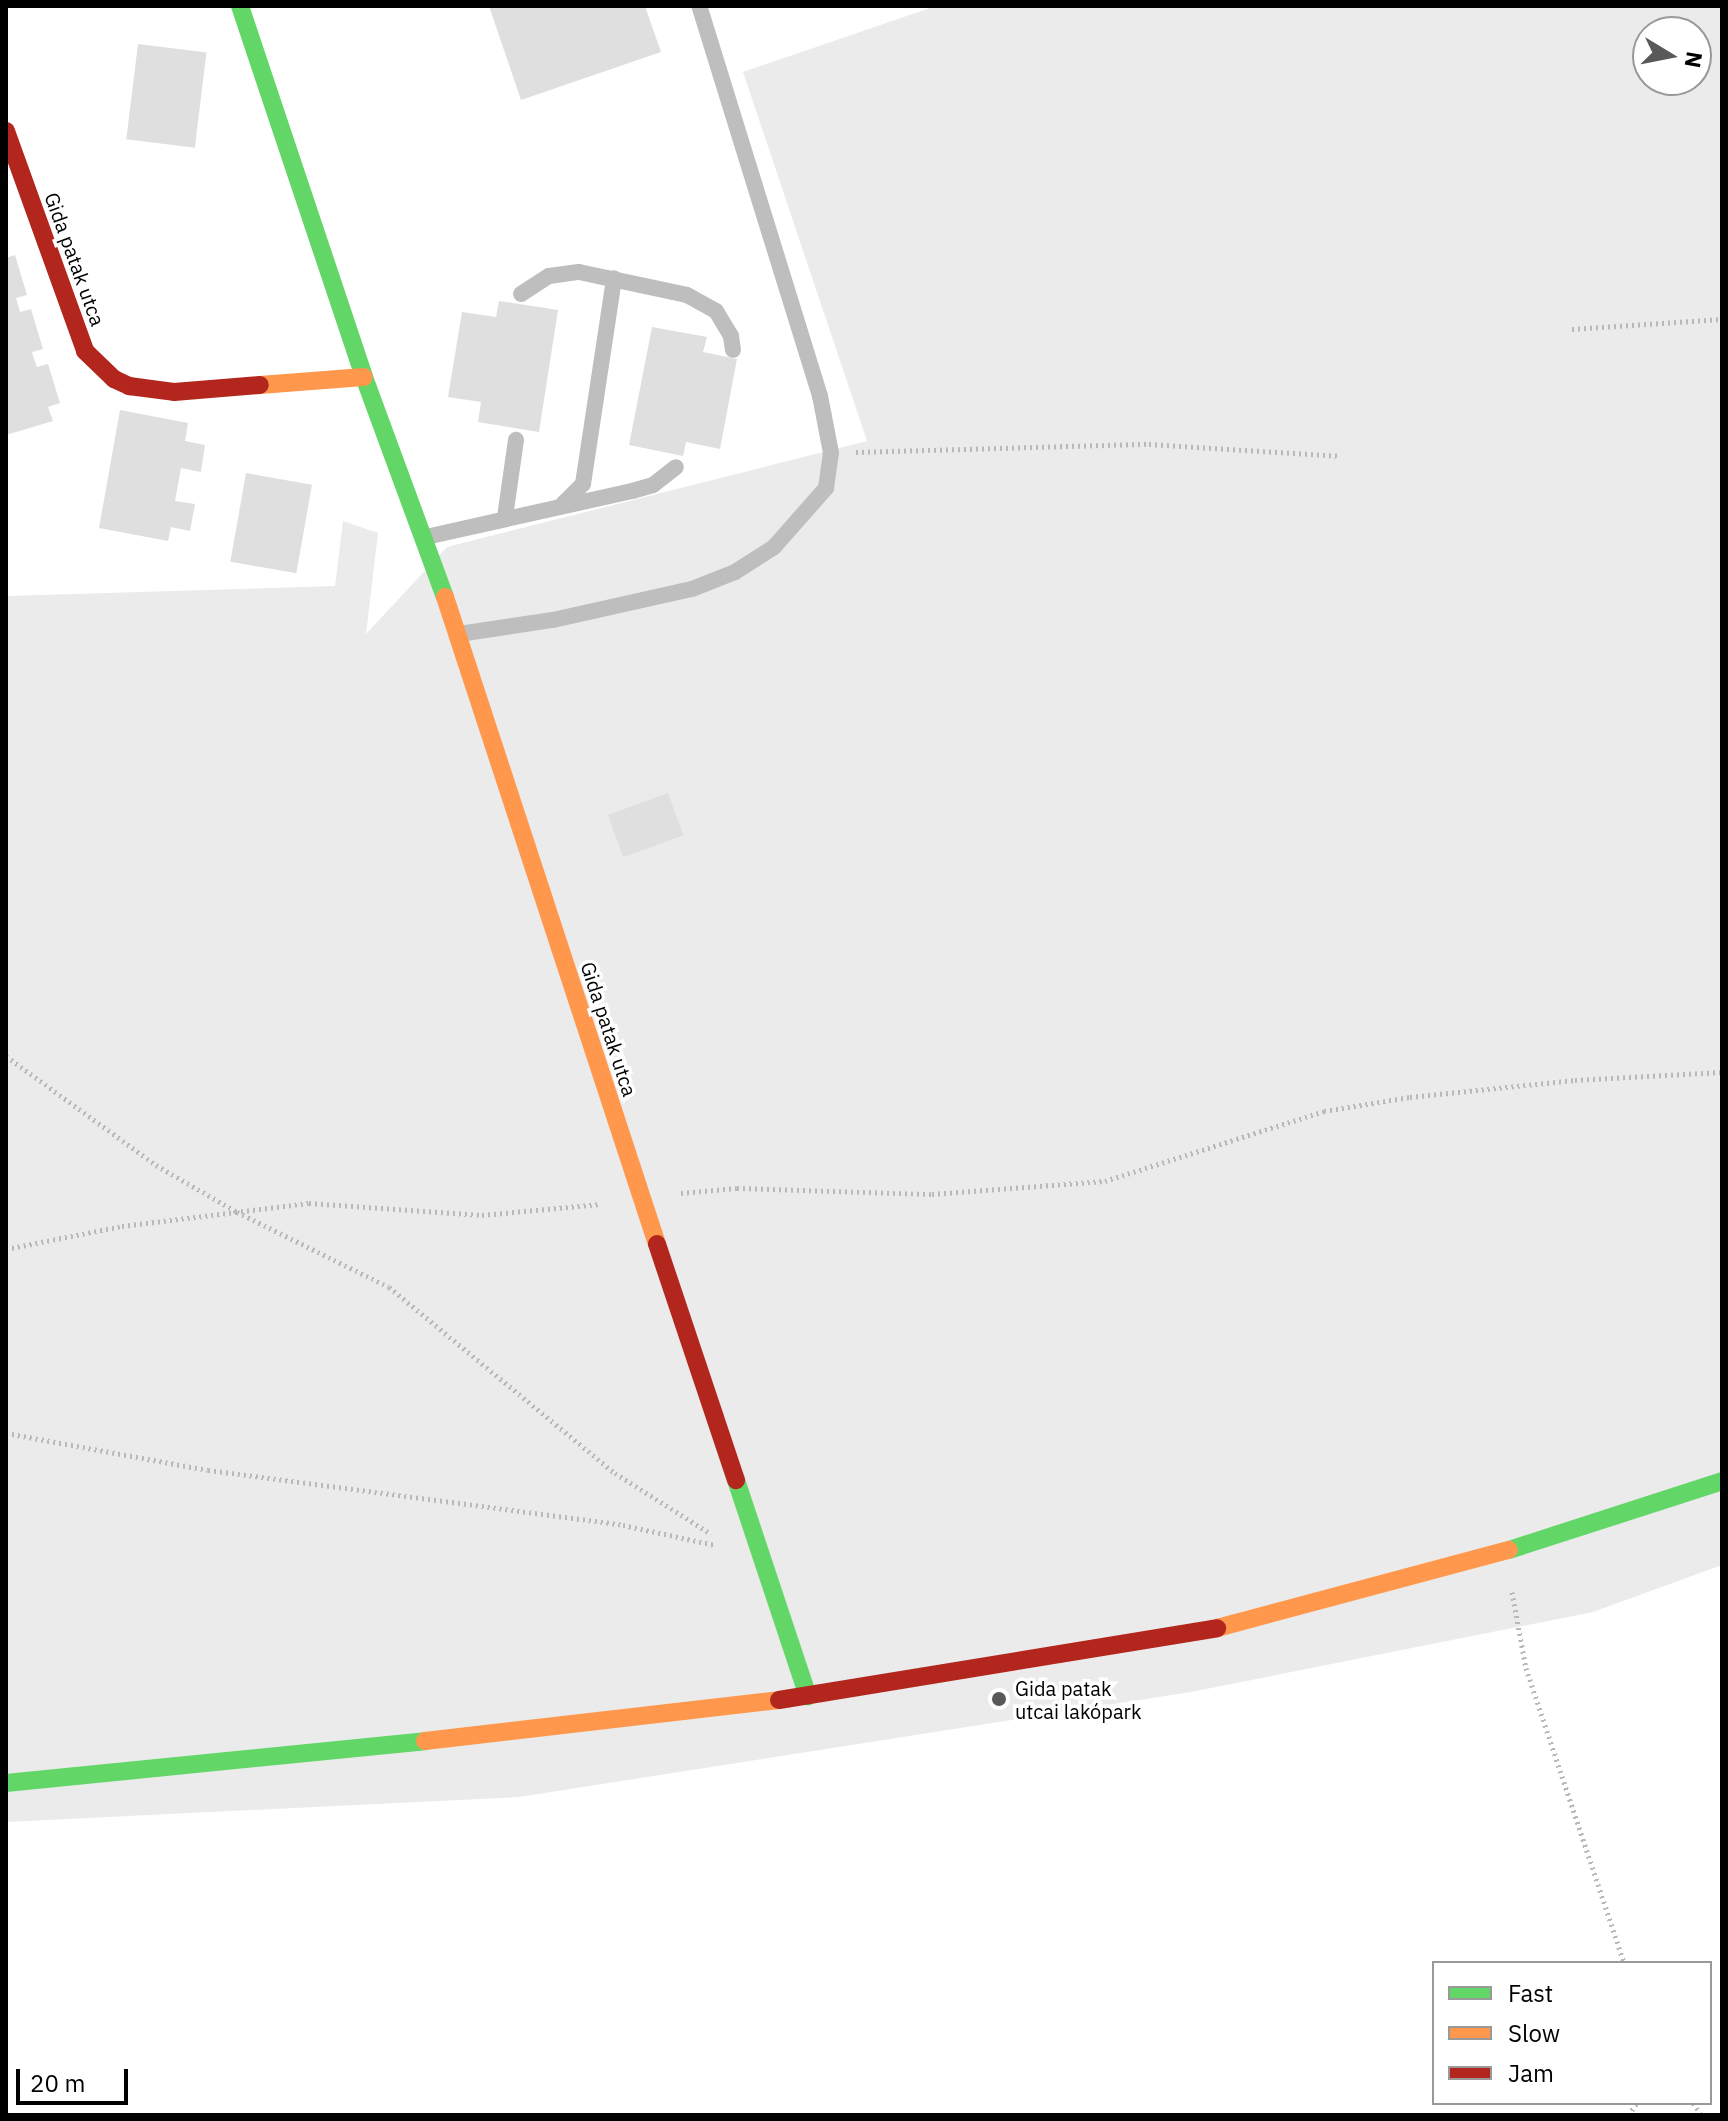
<!DOCTYPE html>
<meta charset="utf-8">
<style>
body{margin:0}
#map{position:relative;width:1728px;height:2121px;overflow:hidden;background:#fff;font-family:"IBM Plex Sans",sans-serif}
div>[style]{position:absolute}
.green>*{inset:0;background:#ebebeb}
.building>*{inset:0;background:#dfdfdf;transform-origin:0 0}
.path>*{height:5px;margin-top:-2.5px;transform-origin:0;background:repeating-linear-gradient(90deg,#b9b9b9 0 2px,transparent 0 6px)}
.lane>*{height:16px;margin:-8px;padding:0 8px;transform-origin:8px;border-radius:8px;background:#bebebe}
.fast>*{height:18px;margin:-9px;padding:0 9px;transform-origin:9px;border-radius:9px;background:#63d668}
.slow>*{height:18px;margin:-9px;padding:0 9px;transform-origin:9px;border-radius:9px;background:#ff974d}
.jam>*{height:18px;margin:-9px;padding:0 9px;transform-origin:9px;border-radius:9px;background:#b3261e}
.dots>*{width:22px;height:22px;translate:-50% -50%;box-sizing:border-box;border:4px solid #fff;border-radius:50%}
span{translate:-50% -50%;white-space:nowrap;text-align:center;line-height:1.15;-webkit-text-stroke:7px #fff;paint-order:stroke}
.street-label{font-size:20px;color:#000}
.poi-label{font-size:20px;color:#000}
.left{translate:0 -50%;text-align:left}
.frame{position:absolute;inset:0;border:8px solid #000;pointer-events:none}
.legend{position:absolute;left:1432px;top:1961px;width:280px;height:144px;box-sizing:border-box;background:#fff;border:2px solid #999;margin:0;padding:10px 14px;list-style:none;font-size:24px;color:#000}
.legend li{display:flex;align-items:center;gap:16px;height:40px}
.legend b{width:40px;border:2px solid #999}
.north{position:absolute;left:1632px;top:16px;width:80px;height:80px;box-sizing:border-box;background:#fff;border:2px solid #999;border-radius:50%;rotate:100deg;font-size:22px;font-weight:700;line-height:32px;text-align:center;color:#000}
.north::after{content:'';display:block;margin:auto;width:28px;height:36px;background:#595959;clip-path:polygon(50% 0,100% 100%,50% 72%,0 100%)}
.scale{position:absolute;left:16px;top:2069px;width:112px;height:36px;box-sizing:border-box;border:4px solid #000;border-top:0;padding-left:10px;font-size:24px;line-height:28px;white-space:nowrap;color:#000;-webkit-text-stroke:6px #fff;paint-order:stroke}
</style>
<div id="map">
<div class="green">
<div style="clip-path:polygon(evenodd,936px 6px,1722px 6px,1722px 1565px,1593px 1612px,1191px 1692px,519px 1797px,6px 1822px,6px 592px,8px 596px,335px 586px,343px 521px,378px 533px,366px 634px,447px 547px,867px 441px,743px 72px,936px 6px,1648px 32px,1696px 32px,1696px 80px,1648px 80px,1648px 32px)"></div>
</div>
<div class="building">
<div style="clip-path:polygon(489px 6px,645px 6px,661px 52px,521px 100px)"></div>
<div style="left:138px;top:44px;width:69px;height:96px;rotate:7deg"></div>
<div style="clip-path:polygon(15px 255px,27px 295px,16px 298px,20px 312px,31px 309px,43px 349px,32px 352px,34px 359px,37px 367px,48px 364px,60px 403px,48px 407px,53px 421px,6px 435px,6px 258px)"></div>
<div style="clip-path:polygon(499px 301px,558px 310px,539px 432px,478px 422px,481px 402px,448px 397px,462px 312px,496px 317px)"></div>
<div style="clip-path:polygon(652px 327px,707px 337px,703px 352px,737px 359px,720px 449px,686px 442px,683px 456px,629px 445px)"></div>
<div style="clip-path:polygon(120px 410px,188px 423px,185px 441px,205px 445px,201px 472px,181px 468px,175px 501px,195px 504px,190px 531px,171px 527px,168px 541px,99px 528px)"></div>
<div style="left:246px;top:473px;width:67px;height:90px;rotate:10deg"></div>
<div style="left:668px;top:793px;width:45px;height:64px;rotate:70deg"></div>
</div>
<div class="path">
<div style="left:1572px;top:329px;width:150px;rotate:-3.8deg"></div>
<div style="left:856px;top:452px;width:293px;rotate:-1.6deg"></div>
<div style="left:1149px;top:444px;width:189px;rotate:3.6deg"></div>
<div style="left:6px;top:1056px;width:185px;rotate:36deg"></div>
<div style="left:156px;top:1165px;width:94px;rotate:30.1deg"></div>
<div style="left:237px;top:1212px;width:169px;rotate:26.3deg"></div>
<div style="left:389px;top:1287px;width:293px;rotate:39.5deg"></div>
<div style="left:615px;top:1473px;width:114px;rotate:32.4deg"></div>
<div style="left:681px;top:1193px;width:56px;rotate:-5.1deg"></div>
<div style="left:737px;top:1188px;width:195px;rotate:1.8deg"></div>
<div style="left:932px;top:1194px;width:173px;rotate:-4.3deg"></div>
<div style="left:1105px;top:1181px;width:230px;rotate:-17.7deg"></div>
<div style="left:1324px;top:1111px;width:87px;rotate:-9.2deg"></div>
<div style="left:1410px;top:1097px;width:166px;rotate:-5.9deg"></div>
<div style="left:1575px;top:1080px;width:147px;rotate:-3.1deg"></div>
<div style="left:6px;top:1249px;width:118px;rotate:-11.2deg"></div>
<div style="left:122px;top:1226px;width:188px;rotate:-7deg"></div>
<div style="left:309px;top:1203px;width:173px;rotate:4deg"></div>
<div style="left:482px;top:1215px;width:119px;rotate:-5.3deg"></div>
<div style="left:6px;top:1433px;width:205px;rotate:10.4deg"></div>
<div style="left:208px;top:1470px;width:419px;rotate:7.5deg"></div>
<div style="left:623px;top:1525px;width:94px;rotate:12.3deg"></div>
<div style="left:1512px;top:1592px;width:77px;rotate:79.6deg"></div>
<div style="left:1526px;top:1668px;width:311px;rotate:71.6deg"></div>
<div style="left:1693px;top:2103px;width:14px;rotate:56deg"></div>
<div style="left:1628px;top:2115px;width:15px;rotate:-53deg"></div>
</div>
<div class="lane">
<div style="left:521px;top:294px;width:33px;rotate:-33deg"></div>
<div style="left:549px;top:276px;width:30px;rotate:-8deg"></div>
<div style="left:579px;top:272px;width:110px;rotate:12deg"></div>
<div style="left:687px;top:295px;width:33px;rotate:29deg"></div>
<div style="left:716px;top:311px;width:29px;rotate:59deg"></div>
<div style="left:731px;top:336px;width:14px;rotate:82deg"></div>
<div style="left:563px;top:504px;width:28px;rotate:-45deg"></div>
<div style="left:583px;top:484px;width:208px;rotate:-81.4deg"></div>
<div style="left:505px;top:517px;width:78px;rotate:-81.9deg"></div>
<div style="left:426px;top:537px;width:211px;rotate:-12.6deg"></div>
<div style="left:632px;top:491px;width:22px;rotate:-16deg"></div>
<div style="left:653px;top:485px;width:29px;rotate:-38deg"></div>
<div style="left:459px;top:634px;width:95px;rotate:-8.5deg"></div>
<div style="left:553px;top:620px;width:142px;rotate:-12.6deg"></div>
<div style="left:692px;top:589px;width:46px;rotate:-21.6deg"></div>
<div style="left:735px;top:572px;width:46px;rotate:-32.7deg"></div>
<div style="left:774px;top:547px;width:79px;rotate:-48.6deg"></div>
<div style="left:826px;top:488px;width:35px;rotate:-82deg"></div>
<div style="left:831px;top:453px;width:58px;rotate:-100.9deg"></div>
<div style="left:820px;top:396px;width:408px;rotate:-107.2deg"></div>
</div>
<div class="fast">
<div style="left:240px;top:6px;width:391px;rotate:71.5deg"></div>
<div style="left:364px;top:377px;width:234px;rotate:69.8deg"></div>
<div style="left:736px;top:1480px;width:228px;rotate:71.6deg"></div>
<div style="left:1509px;top:1550px;width:224px;rotate:-17.9deg"></div>
<div style="left:6px;top:1783px;width:421px;rotate:-5.7deg"></div>
</div>
<div class="slow">
<div style="left:260px;top:385px;width:104px;rotate:-4.4deg"></div>
<div style="left:445px;top:597px;width:681px;rotate:71.86deg"></div>
<div style="left:1217px;top:1628px;width:302px;rotate:-15deg"></div>
<div style="left:425px;top:1741px;width:356px;rotate:-6.6deg"></div>
</div>
<div class="jam">
<div style="left:6px;top:131px;width:234px;rotate:70.2deg"></div>
<div style="left:85px;top:351px;width:40px;rotate:44deg"></div>
<div style="left:114px;top:379px;width:17px;rotate:25deg"></div>
<div style="left:129px;top:386px;width:45px;rotate:7.6deg"></div>
<div style="left:174px;top:392px;width:86px;rotate:-4.7deg"></div>
<div style="left:657px;top:1244px;width:249px;rotate:71.5deg"></div>
<div style="left:779px;top:1700px;width:444px;rotate:-9.3deg"></div>
</div>
<div class="dots">
<div style="left:999px;top:1699px;background:#595959"></div>
</div>
<div class="street-label">
<span style="left:75px;top:259px;rotate:70deg">Gida patak utca</span>
<span style="left:609px;top:1029px;rotate:72deg">Gida patak utca</span>
</div>
<div class="poi-label">
<span class="left" style="left:1015px;top:1700px">Gida patak<br>utcai lakópark</span>
</div>
<div class="frame"></div>
<ul class="legend">
<li><b style="height:10px;background:#63d668"></b>Fast</li>
<li><b style="height:10px;background:#ff974d"></b>Slow</li>
<li><b style="height:10px;background:#b3261e"></b>Jam</li>
</ul>
<div class="north">N</div>
<div class="scale">20 m</div>
</div>
